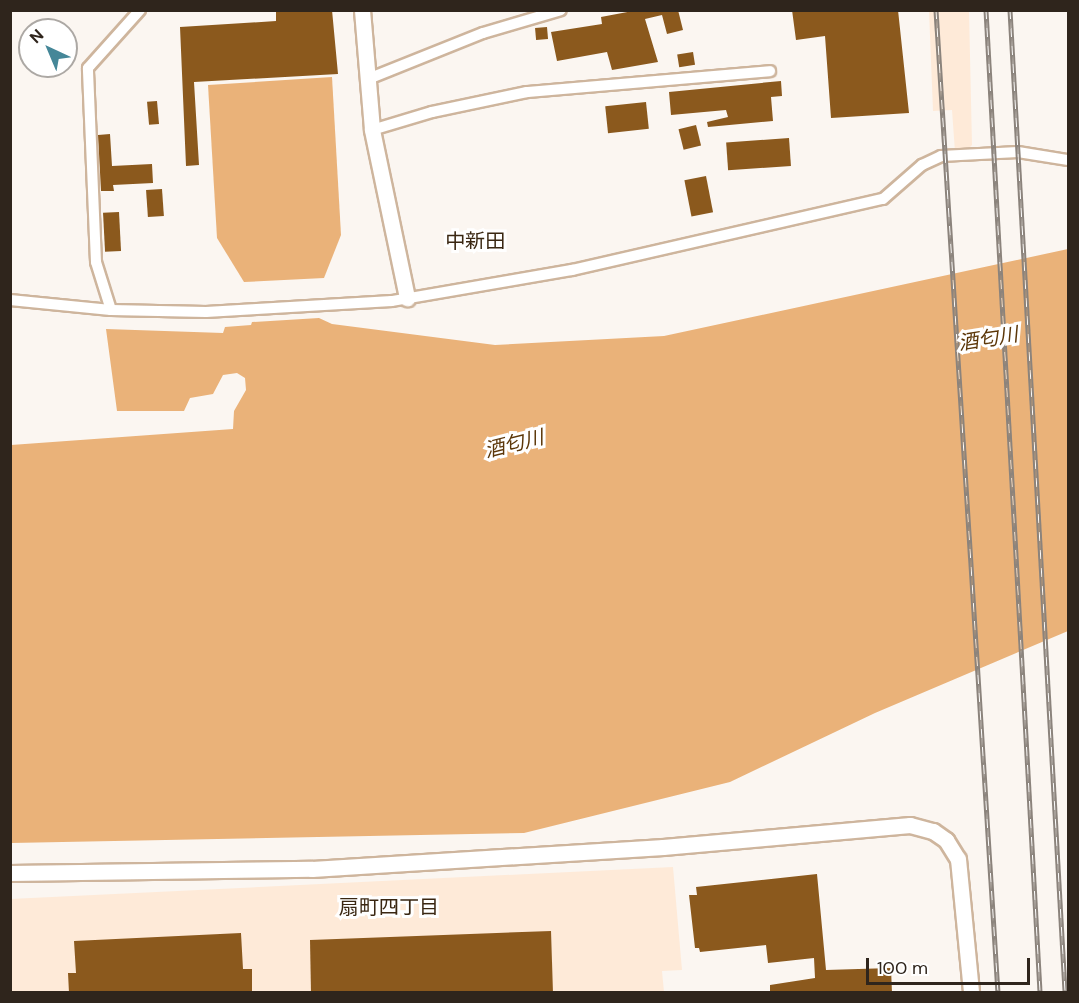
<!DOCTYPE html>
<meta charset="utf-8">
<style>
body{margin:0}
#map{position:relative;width:1079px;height:1003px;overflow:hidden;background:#fbf6f1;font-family:"DM Sans","Noto Sans JP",sans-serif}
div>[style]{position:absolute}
.built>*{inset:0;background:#feead8}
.water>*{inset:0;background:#eab279}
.building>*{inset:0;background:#8b591d;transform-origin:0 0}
.roads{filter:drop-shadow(2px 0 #ceb59d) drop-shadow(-2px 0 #ceb59d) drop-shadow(0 2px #ceb59d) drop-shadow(0 -2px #ceb59d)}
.street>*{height:10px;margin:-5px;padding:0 5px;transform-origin:5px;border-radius:5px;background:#fff}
.secondary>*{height:15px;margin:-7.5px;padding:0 7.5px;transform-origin:7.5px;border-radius:7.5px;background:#fff}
.rail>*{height:5px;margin-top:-2.5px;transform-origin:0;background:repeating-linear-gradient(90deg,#fff 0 9px,#8b837c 0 18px);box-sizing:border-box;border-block:2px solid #8b837c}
span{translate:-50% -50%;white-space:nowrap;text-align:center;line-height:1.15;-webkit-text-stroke:6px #fff;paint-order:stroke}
.neighbourhood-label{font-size:20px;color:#3a2712}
.water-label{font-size:20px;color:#5c3709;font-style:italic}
.frame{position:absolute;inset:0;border:12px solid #2f251c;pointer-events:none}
.north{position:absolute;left:18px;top:18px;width:60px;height:60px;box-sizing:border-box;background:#fff;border:2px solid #aca8a4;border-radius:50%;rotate:316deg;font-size:16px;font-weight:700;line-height:24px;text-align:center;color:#2f251c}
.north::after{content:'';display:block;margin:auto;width:21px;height:27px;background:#458798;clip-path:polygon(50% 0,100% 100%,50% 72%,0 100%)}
.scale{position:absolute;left:866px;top:958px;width:164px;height:27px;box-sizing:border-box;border:3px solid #2f251c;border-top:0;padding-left:8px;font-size:18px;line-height:21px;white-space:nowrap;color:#2f251c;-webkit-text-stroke:4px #fff;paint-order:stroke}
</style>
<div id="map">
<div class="built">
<div style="clip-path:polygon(929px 11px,969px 11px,972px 145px,967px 150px,955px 152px,952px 110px,933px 111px)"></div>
<div style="clip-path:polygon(673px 867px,682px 970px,662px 971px,664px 992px,11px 992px,10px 899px)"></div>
</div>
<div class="water">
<div style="clip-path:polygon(332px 77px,341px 235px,324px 278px,244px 282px,217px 238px,208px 85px)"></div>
<div style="clip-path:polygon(1068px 249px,1068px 631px,875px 713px,730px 782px,524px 833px,11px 843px,11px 445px,233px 429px,234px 411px,246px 390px,245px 378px,237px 373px,223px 375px,213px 394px,190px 398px,184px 411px,117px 411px,106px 329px,223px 333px,225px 327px,251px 325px,252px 322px,319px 318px,332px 324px,495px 345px,664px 336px)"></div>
</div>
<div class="building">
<div style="clip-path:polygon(276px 10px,332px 10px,338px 74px,194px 82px,199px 165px,186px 166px,180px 27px,276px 21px)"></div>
<div style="clip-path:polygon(638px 10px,678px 10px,683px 30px,667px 34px,662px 15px,645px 19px,658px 62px,612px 70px,607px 52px,557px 61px,551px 32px,602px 24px,601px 17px)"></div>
<div style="clip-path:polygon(792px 10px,898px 10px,909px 113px,831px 118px,825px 36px,796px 40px)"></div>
<div style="left:547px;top:27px;width:12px;height:12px;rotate:85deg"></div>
<div style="left:693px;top:52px;width:13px;height:16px;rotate:81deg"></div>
<div style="clip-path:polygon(781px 81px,782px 96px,771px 97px,773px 121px,708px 127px,707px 122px,728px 117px,726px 110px,671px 115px,669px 92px)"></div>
<div style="left:157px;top:101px;width:23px;height:10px;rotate:85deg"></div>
<div style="left:646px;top:102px;width:27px;height:41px;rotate:84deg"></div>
<div style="left:696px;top:125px;width:21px;height:18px;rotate:76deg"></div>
<div style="clip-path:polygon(110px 134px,112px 166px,152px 164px,153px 183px,113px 185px,114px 191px,101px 191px,98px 135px)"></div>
<div style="left:789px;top:138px;width:28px;height:63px;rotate:86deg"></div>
<div style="left:706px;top:176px;width:37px;height:22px;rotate:79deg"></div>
<div style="left:162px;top:189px;width:27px;height:16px;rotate:86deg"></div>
<div style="left:119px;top:212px;width:39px;height:16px;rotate:87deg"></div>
<div style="clip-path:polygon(817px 874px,826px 970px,891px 968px,892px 993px,770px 993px,770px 985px,815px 978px,814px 958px,768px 963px,766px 945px,700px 952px,699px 948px,695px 948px,689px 895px,697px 895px,696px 887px)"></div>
<div style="clip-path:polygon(551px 931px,553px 993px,311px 993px,310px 940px)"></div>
<div style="clip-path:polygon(241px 933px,243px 969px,252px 969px,252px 993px,69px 993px,68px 973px,76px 973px,74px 941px)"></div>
</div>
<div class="roads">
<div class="street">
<div style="left:368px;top:79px;width:124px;rotate:-21.8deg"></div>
<div style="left:483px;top:33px;width:81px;rotate:-16.4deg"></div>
<div style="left:372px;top:130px;width:63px;rotate:-16.7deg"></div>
<div style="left:432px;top:112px;width:97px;rotate:-11.9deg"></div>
<div style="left:527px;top:92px;width:244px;rotate:-4.9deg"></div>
<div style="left:10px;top:300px;width:101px;rotate:5.7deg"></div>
<div style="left:111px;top:310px;width:95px;rotate:1.2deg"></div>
<div style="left:206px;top:312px;width:186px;rotate:-3.4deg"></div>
<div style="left:392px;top:301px;width:183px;rotate:-9.8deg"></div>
<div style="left:572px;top:270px;width:319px;rotate:-12.9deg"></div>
<div style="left:883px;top:199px;width:52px;rotate:-41.1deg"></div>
<div style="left:922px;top:165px;width:21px;rotate:-25deg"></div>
<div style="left:941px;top:156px;width:77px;rotate:-3deg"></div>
<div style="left:1018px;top:152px;width:51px;rotate:9.1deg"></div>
<div style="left:111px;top:310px;width:50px;rotate:-107.4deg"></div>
<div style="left:96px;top:262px;width:194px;rotate:-92.4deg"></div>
<div style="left:88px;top:68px;width:78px;rotate:-48.1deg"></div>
</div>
<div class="secondary">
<div style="left:362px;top:10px;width:120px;rotate:85.2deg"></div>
<div style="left:372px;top:130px;width:172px;rotate:78.2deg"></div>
<div style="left:10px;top:873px;width:302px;rotate:-0.8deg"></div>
<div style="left:312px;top:869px;width:352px;rotate:-3.6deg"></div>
<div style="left:663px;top:847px;width:248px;rotate:-5.1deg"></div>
<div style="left:910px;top:825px;width:24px;rotate:15deg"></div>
<div style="left:933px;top:831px;width:16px;rotate:35deg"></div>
<div style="left:946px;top:840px;width:22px;rotate:58deg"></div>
<div style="left:958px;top:859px;width:134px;rotate:84.4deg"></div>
</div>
</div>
<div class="rail">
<div style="left:936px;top:10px;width:984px;rotate:86.39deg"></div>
<div style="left:986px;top:10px;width:983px;rotate:86.85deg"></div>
<div style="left:1010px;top:10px;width:984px;rotate:86.79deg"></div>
</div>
<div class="neighbourhood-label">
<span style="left:475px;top:241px">中新田</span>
<span style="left:389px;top:907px">扇町四丁目</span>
</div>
<div class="water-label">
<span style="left:988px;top:339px;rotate:-9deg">酒匂川</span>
<span style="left:514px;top:444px;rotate:-14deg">酒匂川</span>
</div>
<div class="frame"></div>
<div class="north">N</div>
<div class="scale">100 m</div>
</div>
